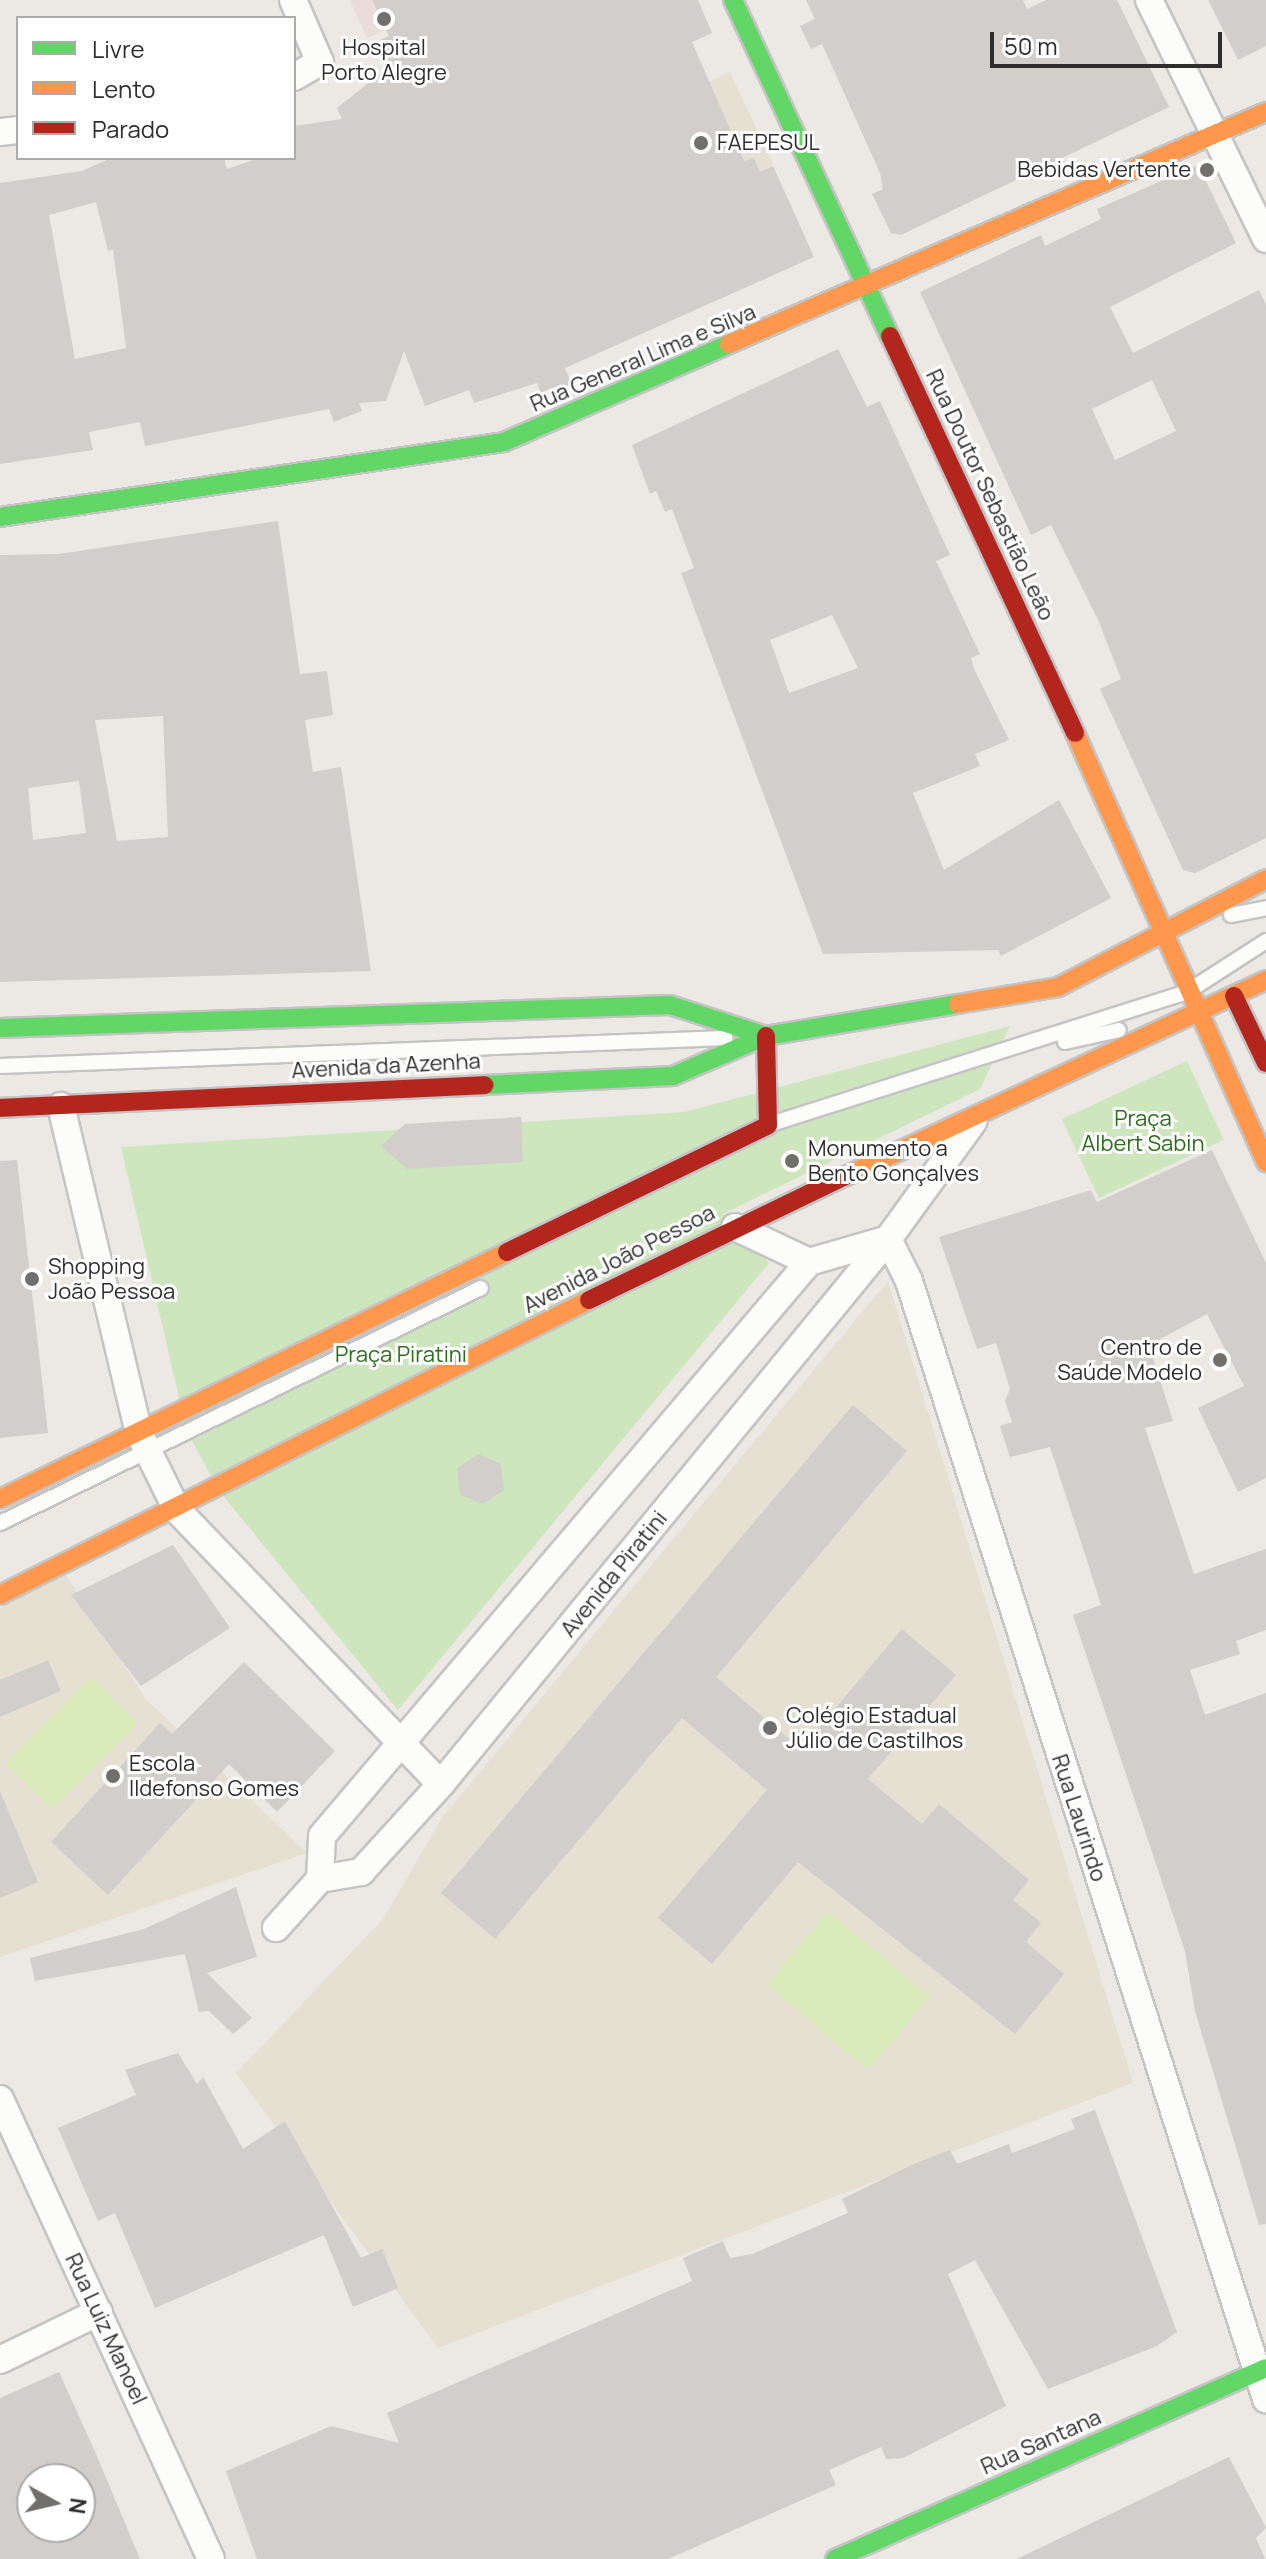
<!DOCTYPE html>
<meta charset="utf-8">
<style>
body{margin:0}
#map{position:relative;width:1266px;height:2559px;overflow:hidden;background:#ece8e4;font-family:Manrope,sans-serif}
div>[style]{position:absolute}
.education>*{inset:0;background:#e6e0d3;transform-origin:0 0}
.medical>*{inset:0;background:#e9dcdb}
.green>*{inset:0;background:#cee6be;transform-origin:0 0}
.pitch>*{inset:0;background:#d9eabb;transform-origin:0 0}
.building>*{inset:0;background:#d1cecb}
.roads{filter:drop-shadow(2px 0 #c5c4c5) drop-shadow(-2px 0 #c5c4c5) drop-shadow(0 2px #c5c4c5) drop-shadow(0 -2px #c5c4c5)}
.lane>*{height:14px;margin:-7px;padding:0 7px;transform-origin:7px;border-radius:7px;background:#fcfcfb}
.street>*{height:26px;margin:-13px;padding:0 13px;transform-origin:13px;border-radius:13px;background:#fcfcfb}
.fast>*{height:18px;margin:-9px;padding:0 9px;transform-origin:9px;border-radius:9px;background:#63d668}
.slow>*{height:18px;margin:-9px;padding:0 9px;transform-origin:9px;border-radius:9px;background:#ff974d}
.jam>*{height:18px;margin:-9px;padding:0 9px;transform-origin:9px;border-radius:9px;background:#b3261e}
.dots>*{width:22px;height:22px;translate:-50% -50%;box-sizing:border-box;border:4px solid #fff;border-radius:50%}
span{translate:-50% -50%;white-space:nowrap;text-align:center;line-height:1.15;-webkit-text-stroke:6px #fff;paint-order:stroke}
.poi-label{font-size:22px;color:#2e2e2e}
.left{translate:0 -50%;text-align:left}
.right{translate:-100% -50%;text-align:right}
.street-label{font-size:22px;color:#2e2e2e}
.park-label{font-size:22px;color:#2c6e1b}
.legend{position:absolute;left:16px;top:16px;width:280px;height:144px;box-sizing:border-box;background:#fff;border:2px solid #ababab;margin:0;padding:10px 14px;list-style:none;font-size:24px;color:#2e2e2e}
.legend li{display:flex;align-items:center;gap:16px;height:40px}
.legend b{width:40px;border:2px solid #ababab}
.north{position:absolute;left:16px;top:2463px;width:80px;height:80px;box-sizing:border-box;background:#fff;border:2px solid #ababab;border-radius:50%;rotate:98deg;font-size:22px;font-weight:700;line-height:32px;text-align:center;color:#2e2e2e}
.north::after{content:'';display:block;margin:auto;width:28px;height:36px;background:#706f6e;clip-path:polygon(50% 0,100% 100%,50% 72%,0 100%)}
.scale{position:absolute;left:990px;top:32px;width:232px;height:36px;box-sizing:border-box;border:4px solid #2e2e2e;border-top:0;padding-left:10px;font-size:24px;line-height:28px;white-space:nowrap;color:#2e2e2e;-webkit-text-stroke:6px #fff;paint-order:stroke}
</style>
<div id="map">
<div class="education">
<div style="left:730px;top:72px;width:103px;height:110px;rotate:65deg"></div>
<div style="clip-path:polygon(888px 1281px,1133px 2083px,438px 2348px,236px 2073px,383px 1919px,443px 1816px)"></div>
<div style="clip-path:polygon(66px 1575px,146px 1699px,307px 1853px,0 1957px,0 1608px)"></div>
</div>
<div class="medical">
<div style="clip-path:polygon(350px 0,450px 0,367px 38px)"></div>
</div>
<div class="green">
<div style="clip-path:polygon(1010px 1026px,980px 1089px,723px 1214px,769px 1263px,398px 1710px,220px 1492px,187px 1432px,121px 1147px,684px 1112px)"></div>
<div style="left:1187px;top:1061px;width:87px;height:138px;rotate:65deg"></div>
</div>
<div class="pitch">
<div style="left:92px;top:1677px;width:65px;height:122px;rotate:45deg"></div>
<div style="left:828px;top:1911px;width:133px;height:96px;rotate:40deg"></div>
</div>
<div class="building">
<div style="clip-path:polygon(evenodd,372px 0,698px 0,712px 33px,692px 42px,744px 161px,754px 158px,760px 172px,773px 166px,814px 257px,565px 368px,572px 386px,543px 399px,537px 383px,474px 403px,469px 390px,425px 406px,404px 351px,386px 401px,359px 403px,362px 411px,334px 422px,329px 409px,145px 446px,140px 422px,89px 432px,93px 450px,0 464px,0 183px,82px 171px,111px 158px,224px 158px,227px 169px,260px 158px,294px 158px,294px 126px,342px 119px,337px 108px,386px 69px,376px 42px,389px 36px,372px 0,96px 202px,108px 251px,113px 249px,126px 348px,75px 359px,49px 215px,96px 202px)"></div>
<div style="clip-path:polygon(806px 0,1023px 0,1027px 9px,1046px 0,1117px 0,1169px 107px,901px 235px,891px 233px,872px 194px,883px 189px,880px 173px,822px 44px,811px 49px,800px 26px,815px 19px)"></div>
<div style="clip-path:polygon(1208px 0,1266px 0,1266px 46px,1238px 60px)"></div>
<div style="clip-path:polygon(evenodd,1198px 165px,1236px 243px,1110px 307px,1133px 353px,1259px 290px,1266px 305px,1266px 838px,1195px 873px,1183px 870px,1100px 689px,1121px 679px,1099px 622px,1051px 525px,1031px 535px,920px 292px,1041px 235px,1045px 246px,1101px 219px,1097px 209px,1198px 165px,1152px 380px,1176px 431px,1115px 460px,1092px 409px,1152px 380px)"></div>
<div style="clip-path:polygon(evenodd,838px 349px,867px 407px,880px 401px,950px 555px,936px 561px,980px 654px,971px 658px,974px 669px,1009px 740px,975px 754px,980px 766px,913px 793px,944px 870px,1059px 800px,1111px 898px,1001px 956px,998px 950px,823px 954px,681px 573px,694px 568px,672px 509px,665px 512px,656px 491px,650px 494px,632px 445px,838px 349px,832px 615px,858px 668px,789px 693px,770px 640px,832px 615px)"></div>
<div style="clip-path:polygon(evenodd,278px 521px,300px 674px,327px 671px,333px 715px,305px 720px,313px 772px,341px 767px,371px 971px,0 982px,0 555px,59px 554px,278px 521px,163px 716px,168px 837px,117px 841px,95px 720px,163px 716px,278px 521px,79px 781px,86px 833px,33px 840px,28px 788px,79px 781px)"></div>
<div style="clip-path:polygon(521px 1117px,523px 1162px,407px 1169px,381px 1146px,405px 1124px)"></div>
<div style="clip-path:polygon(1212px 1150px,1266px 1263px,1266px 1478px,1238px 1492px,1198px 1408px,1244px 1386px,1207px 1314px,1149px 1345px,1173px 1421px,1145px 1428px,1194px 1574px,1266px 1549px,1266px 1630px,1236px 1641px,1240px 1654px,1190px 1670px,1205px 1715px,1266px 1693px,1266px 2224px,1259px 2225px,1195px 2011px,1185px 1951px,1073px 1615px,1101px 1605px,1083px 1548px,1050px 1447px,1010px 1457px,1000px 1426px,1012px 1422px,1005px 1401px,1010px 1389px,996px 1343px,977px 1349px,939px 1237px,1091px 1190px,1097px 1202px)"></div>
<div style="clip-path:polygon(17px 1160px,48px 1433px,0 1438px,0 1161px)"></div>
<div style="clip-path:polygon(853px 1405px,907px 1451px,716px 1677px,801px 1749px,902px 1629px,956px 1675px,868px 1779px,922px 1824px,939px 1804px,1029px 1880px,1013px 1900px,1041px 1923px,1026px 1942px,1064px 1974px,1015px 2034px,798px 1862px,712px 1964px,658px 1918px,767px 1790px,682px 1718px,495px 1939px,441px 1893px)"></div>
<div style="clip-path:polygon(478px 1454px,501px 1464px,504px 1490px,483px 1504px,460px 1495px,457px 1468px)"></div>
<div style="clip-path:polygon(173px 1545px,230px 1628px,141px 1686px,71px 1595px)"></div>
<div style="clip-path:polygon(48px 1660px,61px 1691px,0 1717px,0 1680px)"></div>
<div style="clip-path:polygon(244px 1662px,335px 1751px,277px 1812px,229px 1764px,108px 1895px,51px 1842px,160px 1723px,172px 1734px)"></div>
<div style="clip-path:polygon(0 1791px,38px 1882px,0 1898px)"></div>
<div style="clip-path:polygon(236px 1887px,257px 1957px,207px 1973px,252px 2018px,233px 2034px,209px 2011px,199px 2012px,185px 1954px,35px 1981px,30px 1958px,144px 1929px)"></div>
<div style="clip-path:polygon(178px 2053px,197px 2084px,203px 2077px,243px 2149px,285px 2121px,361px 2258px,382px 2249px,398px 2288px,353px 2307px,324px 2235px,155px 2308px,115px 2213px,98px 2221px,58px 2128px,136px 2095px,125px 2070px)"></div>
<div style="clip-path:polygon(1095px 2110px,1177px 2332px,1157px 2346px,1048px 2389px,975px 2260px,948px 2274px,1006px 2406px,903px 2458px,886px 2459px,881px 2447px,829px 2470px,836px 2485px,668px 2559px,257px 2559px,226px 2471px,331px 2426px,399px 2443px,387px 2413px,692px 2281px,683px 2258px,723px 2241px,730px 2258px,752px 2254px,848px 2213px,842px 2199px,916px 2163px,950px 2150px,957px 2164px,1009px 2144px,1012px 2153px,1075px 2129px,1071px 2119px)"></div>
<div style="clip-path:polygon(evenodd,59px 2372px,97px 2456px,140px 2559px,0 2559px,0 2398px,59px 2372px,32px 2479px,80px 2479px,80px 2527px,32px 2527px,32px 2479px)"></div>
<div style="clip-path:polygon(1229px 2457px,1266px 2528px,1256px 2538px,1265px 2559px,1017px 2559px)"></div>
</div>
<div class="roads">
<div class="lane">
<div style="left:1231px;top:915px;width:36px;rotate:-11deg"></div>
<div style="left:1065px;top:1042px;width:55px;rotate:-12.5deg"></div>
<div style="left:0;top:1066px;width:726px;rotate:-2.21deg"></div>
<div style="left:774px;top:1123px;width:433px;rotate:-17.6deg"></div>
<div style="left:1187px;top:992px;width:94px;rotate:-32.8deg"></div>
<div style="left:0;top:1523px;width:535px;rotate:-26.04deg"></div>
</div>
<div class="street">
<div style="left:293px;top:0;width:68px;rotate:66.5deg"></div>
<div style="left:320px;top:62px;width:30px;rotate:150deg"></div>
<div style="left:1149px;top:0;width:266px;rotate:63.9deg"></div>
<div style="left:0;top:132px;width:18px;rotate:-6deg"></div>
<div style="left:61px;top:1106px;width:336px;rotate:76.6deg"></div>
<div style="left:139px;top:1433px;width:86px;rotate:63.7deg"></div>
<div style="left:177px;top:1510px;width:380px;rotate:46.1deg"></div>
<div style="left:735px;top:1227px;width:82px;rotate:25.3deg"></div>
<div style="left:809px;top:1262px;width:82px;rotate:-16.2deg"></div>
<div style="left:888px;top:1239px;width:145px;rotate:-54deg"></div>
<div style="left:320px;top:1879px;width:43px;rotate:-87.3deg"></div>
<div style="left:322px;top:1836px;width:753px;rotate:-49.69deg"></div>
<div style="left:276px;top:1928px;width:66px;rotate:-48.1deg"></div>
<div style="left:320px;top:1879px;width:42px;rotate:-9.7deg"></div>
<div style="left:361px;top:1872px;width:119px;rotate:-47.7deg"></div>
<div style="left:441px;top:1784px;width:705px;rotate:-50.64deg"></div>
<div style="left:888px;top:1239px;width:47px;rotate:63.4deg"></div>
<div style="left:909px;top:1281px;width:1174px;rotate:72.29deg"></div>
<div style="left:0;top:2099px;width:506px;rotate:65.36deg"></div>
<div style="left:0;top:2360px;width:110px;rotate:-25.9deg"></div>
</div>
<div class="fast">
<div style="left:733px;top:0;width:371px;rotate:65deg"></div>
<div style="left:0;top:517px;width:510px;rotate:-8.46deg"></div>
<div style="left:504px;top:442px;width:245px;rotate:-23.5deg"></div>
<div style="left:0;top:1028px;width:670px;rotate:-1.97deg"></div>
<div style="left:670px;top:1005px;width:101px;rotate:17.9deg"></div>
<div style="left:484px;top:1085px;width:189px;rotate:-2.7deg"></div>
<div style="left:673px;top:1076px;width:101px;rotate:-23.3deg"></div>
<div style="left:766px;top:1036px;width:195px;rotate:-9.5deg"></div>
<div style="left:835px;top:2559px;width:471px;rotate:-23.9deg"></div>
</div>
<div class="slow">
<div style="left:729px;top:344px;width:585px;rotate:-23.37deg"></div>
<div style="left:1075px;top:733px;width:470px;rotate:66deg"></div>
<div style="left:958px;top:1004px;width:101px;rotate:-9.6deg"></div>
<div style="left:1058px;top:987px;width:234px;rotate:-27.4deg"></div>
<div style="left:846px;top:1176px;width:463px;rotate:-25deg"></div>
<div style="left:0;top:1499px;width:564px;rotate:-25.97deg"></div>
<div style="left:0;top:1595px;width:659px;rotate:-26.6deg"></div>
</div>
<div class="jam">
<div style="left:890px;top:336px;width:438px;rotate:65deg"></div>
<div style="left:1234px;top:996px;width:74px;rotate:64.5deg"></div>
<div style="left:0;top:1108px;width:485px;rotate:-2.7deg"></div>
<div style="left:507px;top:1252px;width:290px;rotate:-25.9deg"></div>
<div style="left:768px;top:1125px;width:89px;rotate:-91.3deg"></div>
<div style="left:589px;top:1300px;width:285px;rotate:-25.8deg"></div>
</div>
</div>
<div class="dots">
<div style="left:384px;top:19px;background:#706f6e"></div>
<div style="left:701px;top:143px;background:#706f6e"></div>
<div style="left:1207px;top:170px;background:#706f6e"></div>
<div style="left:792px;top:1161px;background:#706f6e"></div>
<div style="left:32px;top:1279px;background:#706f6e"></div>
<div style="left:1220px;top:1360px;background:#706f6e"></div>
<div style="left:770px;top:1728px;background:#706f6e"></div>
<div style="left:113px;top:1776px;background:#706f6e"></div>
</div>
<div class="poi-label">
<span style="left:384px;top:60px">Hospital<br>Porto Alegre</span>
<span class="left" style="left:717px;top:143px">FAEPESUL</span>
<span class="right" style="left:1191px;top:170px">Bebidas Vertente</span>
<span class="left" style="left:808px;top:1161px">Monumento a<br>Bento Gonçalves</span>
<span class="left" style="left:48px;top:1279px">Shopping<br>João Pessoa</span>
<span class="right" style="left:1202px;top:1360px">Centro de<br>Saúde Modelo</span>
<span class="left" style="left:786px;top:1728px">Colégio Estadual<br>Júlio de Castilhos</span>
<span class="left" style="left:129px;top:1776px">Escola<br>Ildefonso Gomes</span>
</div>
<div class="street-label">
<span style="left:643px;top:358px;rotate:-23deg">Rua General Lima e Silva</span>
<span style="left:990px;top:495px;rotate:65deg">Rua Doutor Sebastião Leão</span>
<span style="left:386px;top:1066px;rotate:-3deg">Avenida da Azenha</span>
<span style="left:619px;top:1259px;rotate:-27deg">Avenida João Pessoa</span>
<span style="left:614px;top:1574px;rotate:-51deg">Avenida Piratini</span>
<span style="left:1079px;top:1818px;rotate:72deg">Rua Laurindo</span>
<span style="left:106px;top:2329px;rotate:65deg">Rua Luiz Manoel</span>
<span style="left:1041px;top:2442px;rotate:-24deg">Rua Santana</span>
</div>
<div class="park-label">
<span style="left:1143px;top:1131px">Praça<br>Albert Sabin</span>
<span style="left:401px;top:1355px">Praça Piratini</span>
</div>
<ul class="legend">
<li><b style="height:10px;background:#63d668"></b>Livre</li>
<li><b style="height:10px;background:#ff974d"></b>Lento</li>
<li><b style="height:10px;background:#b3261e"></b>Parado</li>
</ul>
<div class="north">N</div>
<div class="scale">50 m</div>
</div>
